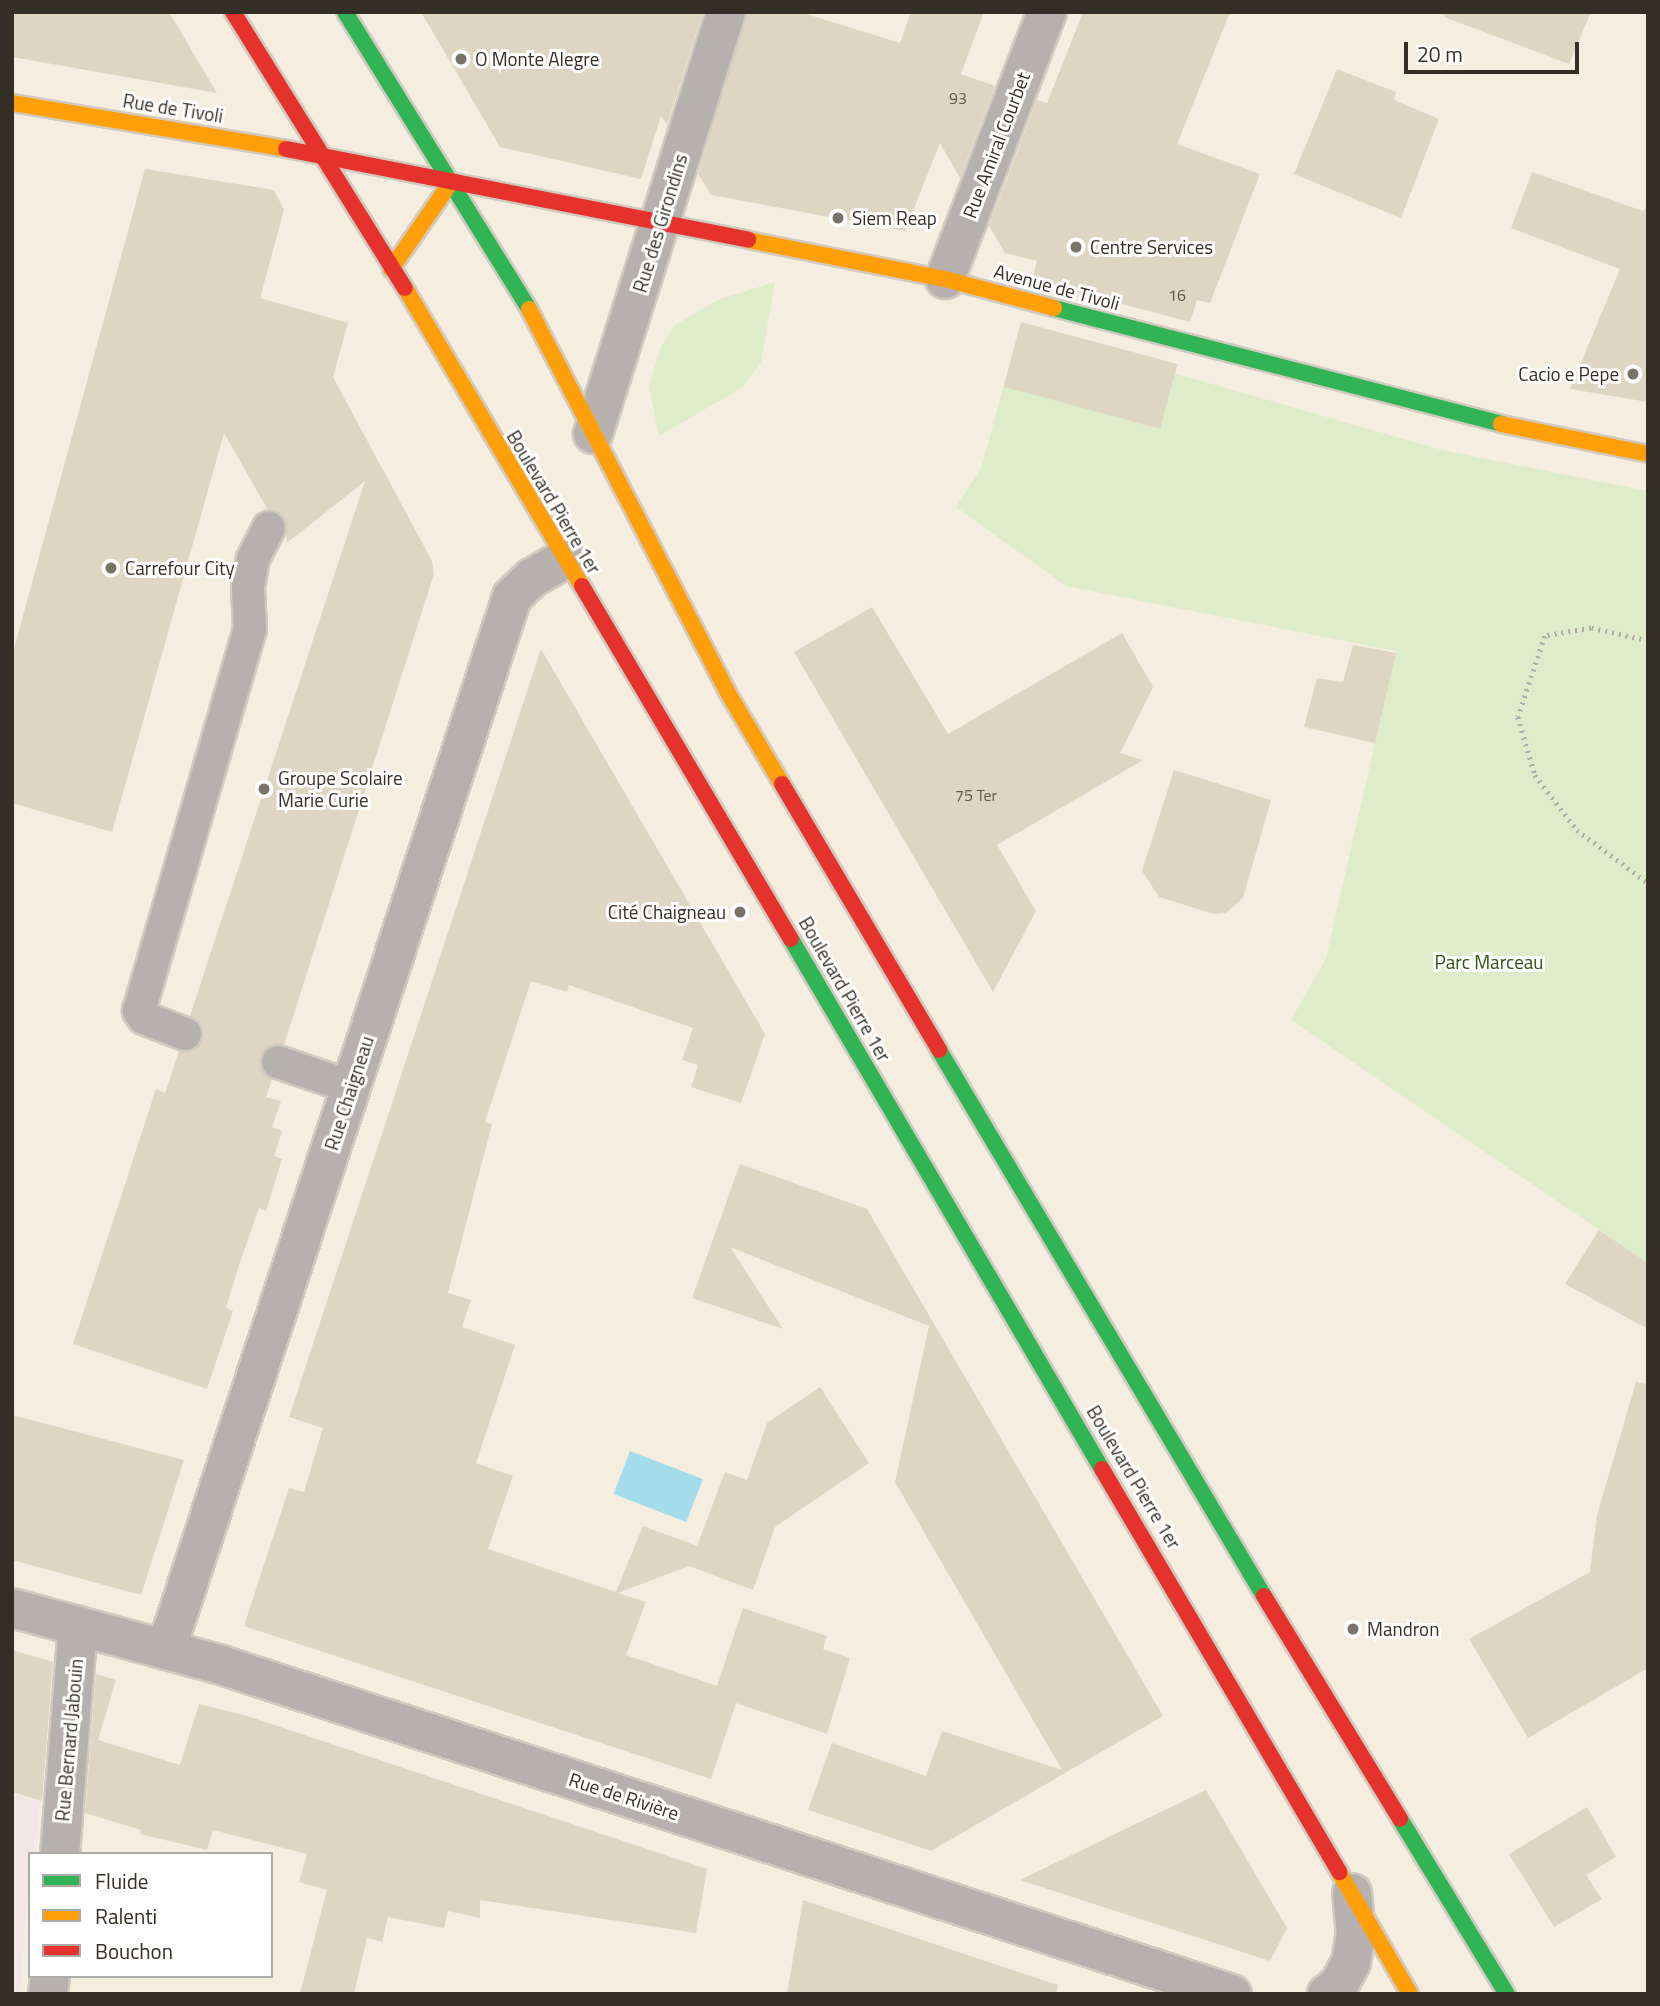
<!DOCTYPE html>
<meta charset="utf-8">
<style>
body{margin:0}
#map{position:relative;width:1660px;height:2006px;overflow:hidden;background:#f5eddf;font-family:"Titillium Web",sans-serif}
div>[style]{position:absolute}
.medical>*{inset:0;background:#f3e6e9}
.green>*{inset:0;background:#deecc9}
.water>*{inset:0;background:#a5dcec;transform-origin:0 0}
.building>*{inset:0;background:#dfd5c3;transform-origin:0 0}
.path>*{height:4.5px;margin-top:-2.25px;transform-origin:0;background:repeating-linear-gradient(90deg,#b1aca9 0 2px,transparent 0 7px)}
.roads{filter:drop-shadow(2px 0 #d1cabf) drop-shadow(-2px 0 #d1cabf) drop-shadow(0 2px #d1cabf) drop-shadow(0 -2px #d1cabf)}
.lane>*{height:32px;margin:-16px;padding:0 16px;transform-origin:16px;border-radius:16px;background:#b6b1af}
.street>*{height:38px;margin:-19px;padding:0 19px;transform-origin:19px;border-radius:19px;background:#b6b1af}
.fast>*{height:16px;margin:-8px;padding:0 8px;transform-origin:8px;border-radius:8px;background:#30b455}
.slow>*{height:16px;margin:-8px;padding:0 8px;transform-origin:8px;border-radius:8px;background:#ff9f0a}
.jam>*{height:16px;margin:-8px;padding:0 8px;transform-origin:8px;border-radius:8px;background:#e5322d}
.dots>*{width:19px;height:19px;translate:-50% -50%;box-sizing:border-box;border:4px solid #fefefe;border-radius:50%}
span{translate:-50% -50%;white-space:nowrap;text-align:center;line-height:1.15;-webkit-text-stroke:6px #fefefe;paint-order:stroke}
.number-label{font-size:16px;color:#60594e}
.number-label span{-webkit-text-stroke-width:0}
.poi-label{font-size:19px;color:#342f26}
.left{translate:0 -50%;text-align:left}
.right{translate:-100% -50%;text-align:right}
.street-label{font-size:19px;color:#342f26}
.park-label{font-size:19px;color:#315216}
.frame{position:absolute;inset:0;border:14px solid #342f26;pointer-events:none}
.legend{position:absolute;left:28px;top:1852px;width:245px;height:126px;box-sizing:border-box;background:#fefefe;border:2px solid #adaba8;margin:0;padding:9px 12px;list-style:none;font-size:21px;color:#342f26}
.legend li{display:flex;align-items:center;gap:14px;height:35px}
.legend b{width:35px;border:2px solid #adaba8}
.scale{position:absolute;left:1404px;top:42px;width:175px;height:32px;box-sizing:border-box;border:4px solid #342f26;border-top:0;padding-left:9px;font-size:21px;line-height:24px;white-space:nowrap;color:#342f26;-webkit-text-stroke:5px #fefefe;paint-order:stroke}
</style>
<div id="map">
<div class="medical">
<div style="clip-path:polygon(12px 1794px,40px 1801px,34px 1854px,30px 1854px,20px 1994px,12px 1994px)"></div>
</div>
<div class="green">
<div style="clip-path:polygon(775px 282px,761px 362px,743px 387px,659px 436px,649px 386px,661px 347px,675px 325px,720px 299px)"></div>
<div style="clip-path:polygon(1019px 329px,1442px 450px,1648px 491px,1648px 1263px,1291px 1020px,1326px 958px,1396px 651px,1066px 586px,956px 507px,982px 466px)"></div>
</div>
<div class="water">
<div style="left:630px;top:1451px;width:78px;height:46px;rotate:21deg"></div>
</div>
<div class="building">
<div style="clip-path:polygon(12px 12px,169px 12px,217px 93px,12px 57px)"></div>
<div style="clip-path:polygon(421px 12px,703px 12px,667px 125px,661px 116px,641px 179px,500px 147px)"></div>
<div style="clip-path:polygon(747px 12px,800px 12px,900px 43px,911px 12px,984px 12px,961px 74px,995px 86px,960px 178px,940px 143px,905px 231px,711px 195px,698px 174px)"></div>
<div style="clip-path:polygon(1083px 12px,1230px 12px,1177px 144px,1260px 174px,1210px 303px,1197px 300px,1190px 322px,1032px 280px,1037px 261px,1005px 253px,989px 226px,1037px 100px,1047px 103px)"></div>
<div style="clip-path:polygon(1445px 12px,1591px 12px,1569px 64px,1444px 17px)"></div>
<div style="clip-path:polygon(1337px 69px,1396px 92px,1394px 100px,1439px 119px,1401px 218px,1294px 174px)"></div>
<div style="clip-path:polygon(145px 169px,274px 190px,284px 210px,260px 298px,348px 323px,333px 377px,432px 561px,434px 574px,284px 1045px,266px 1048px,260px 1057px,264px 1074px,272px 1079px,266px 1097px,281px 1101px,272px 1127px,282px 1131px,274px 1156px,282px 1159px,266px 1211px,259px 1208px,239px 1265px,226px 1308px,233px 1311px,207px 1389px,73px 1344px,156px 1089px,165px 1093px,179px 1051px,196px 1049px,202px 1040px,200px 1023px,190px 1016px,365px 481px,287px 543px,285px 519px,268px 510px,224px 433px,112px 832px,12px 803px,12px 656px)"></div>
<div style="clip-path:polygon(1532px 172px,1643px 211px,1648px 204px,1648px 402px,1570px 389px,1620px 269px,1511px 228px)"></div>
<div style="left:1021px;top:322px;width:162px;height:67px;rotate:15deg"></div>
<div style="clip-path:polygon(872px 607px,948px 734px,1122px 633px,1153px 687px,1120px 753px,1143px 760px,997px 845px,1036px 911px,993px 992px,794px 652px)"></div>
<div style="clip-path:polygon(1353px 645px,1396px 653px,1375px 743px,1304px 727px,1317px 678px,1343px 682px)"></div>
<div style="clip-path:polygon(541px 649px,765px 1034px,741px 1103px,691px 1087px,698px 1065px,682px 1060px,693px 1028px,569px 985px,567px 992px,531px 981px,485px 1122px,492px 1124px,448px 1293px,471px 1300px,462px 1327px,515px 1345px,476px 1463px,513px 1476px,488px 1549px,616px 1592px,643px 1526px,697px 1546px,725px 1472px,747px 1480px,767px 1423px,820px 1387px,869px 1463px,775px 1527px,753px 1590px,689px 1566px,618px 1593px,646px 1602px,626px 1655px,717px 1686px,743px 1608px,827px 1636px,823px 1649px,850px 1658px,827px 1734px,736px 1703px,711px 1779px,244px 1626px,289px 1488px,304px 1492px,323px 1428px,289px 1417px)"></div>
<div style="clip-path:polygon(1174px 770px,1271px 800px,1243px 898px,1226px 913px,1214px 914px,1159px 897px,1142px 871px)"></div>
<div style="clip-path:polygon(740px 1164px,867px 1209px,1163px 1716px,931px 1851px,808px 1810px,832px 1743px,926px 1776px,942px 1731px,1062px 1770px,895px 1482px,929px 1326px,730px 1247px,783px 1329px,692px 1298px)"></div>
<div style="clip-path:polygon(1599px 1230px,1648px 1263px,1648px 1329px,1565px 1284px)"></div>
<div style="clip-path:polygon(1636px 1382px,1648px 1384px,1648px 1668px,1528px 1738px,1469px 1639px,1590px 1572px,1597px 1515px)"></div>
<div style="clip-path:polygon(12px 1415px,184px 1460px,141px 1595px,12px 1560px)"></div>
<div style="clip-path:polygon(12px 1650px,53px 1662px,42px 1801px,12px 1792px)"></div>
<div style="clip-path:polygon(96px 1674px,116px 1680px,98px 1740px,180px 1765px,199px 1704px,244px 1715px,707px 1869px,696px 1933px,480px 1900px,480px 1918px,448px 1911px,444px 1928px,388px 1917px,382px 1942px,367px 1938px,354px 1994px,300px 1994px,327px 1890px,299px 1882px,307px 1854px,213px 1830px,207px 1850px,140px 1834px,141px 1830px,85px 1813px)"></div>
<div style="clip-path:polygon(1206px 1790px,1287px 1928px,1270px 1961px,1020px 1880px)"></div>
<div style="clip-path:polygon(1587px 1807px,1616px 1857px,1586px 1875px,1602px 1899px,1554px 1927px,1509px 1854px)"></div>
<div style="clip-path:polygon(803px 1900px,1058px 1985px,1056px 1994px,787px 1994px)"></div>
</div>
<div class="path">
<div style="left:1648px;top:641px;width:58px;rotate:-167.2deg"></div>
<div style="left:1591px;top:628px;width:47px;rotate:170.1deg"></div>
<div style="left:1545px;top:636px;width:85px;rotate:108.4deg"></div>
<div style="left:1518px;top:717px;width:60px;rotate:73.7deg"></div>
<div style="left:1535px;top:775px;width:69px;rotate:52.6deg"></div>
<div style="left:1577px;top:830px;width:89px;rotate:36.7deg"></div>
</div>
<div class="roads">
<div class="lane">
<div style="left:185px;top:1034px;width:44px;rotate:-158.7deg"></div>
<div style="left:144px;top:1018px;width:9px;rotate:-126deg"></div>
<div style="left:139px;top:1011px;width:397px;rotate:-73.8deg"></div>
<div style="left:250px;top:630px;width:43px;rotate:-92.7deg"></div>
<div style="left:248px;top:587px;width:28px;rotate:-80deg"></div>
<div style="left:253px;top:559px;width:35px;rotate:-63deg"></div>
<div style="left:278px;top:1062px;width:77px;rotate:18.9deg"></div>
</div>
<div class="street">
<div style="left:945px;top:279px;width:286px;rotate:-69.1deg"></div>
<div style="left:593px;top:434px;width:442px;rotate:-72.5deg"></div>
<div style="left:12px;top:1608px;width:213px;rotate:15.2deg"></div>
<div style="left:218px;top:1664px;width:1066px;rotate:18.03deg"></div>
<div style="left:166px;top:1650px;width:1108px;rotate:-71.81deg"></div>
<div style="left:512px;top:597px;width:28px;rotate:-44deg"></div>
<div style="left:532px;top:578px;width:38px;rotate:-30deg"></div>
<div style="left:60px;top:1854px;width:229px;rotate:-85.5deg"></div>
<div style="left:48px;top:1994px;width:18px;rotate:-84deg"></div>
<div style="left:1327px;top:1994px;width:15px;rotate:-37deg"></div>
<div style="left:1339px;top:1985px;width:26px;rotate:-62deg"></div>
<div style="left:1351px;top:1962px;width:27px;rotate:-80deg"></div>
<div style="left:1356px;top:1935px;width:42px;rotate:-95.4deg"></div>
</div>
<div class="fast">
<div style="left:345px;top:12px;width:349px;rotate:58.2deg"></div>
<div style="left:1054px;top:308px;width:462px;rotate:14.5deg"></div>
<div style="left:791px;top:939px;width:615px;rotate:59.6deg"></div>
<div style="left:939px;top:1050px;width:635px;rotate:59.24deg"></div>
<div style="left:1400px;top:1819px;width:205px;rotate:58.6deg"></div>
</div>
<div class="slow">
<div style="left:12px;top:103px;width:278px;rotate:9.5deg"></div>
<div style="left:748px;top:240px;width:201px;rotate:11.2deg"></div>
<div style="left:945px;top:279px;width:113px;rotate:14.9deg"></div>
<div style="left:391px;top:269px;width:107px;rotate:-55.3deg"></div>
<div style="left:405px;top:288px;width:347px;rotate:59.3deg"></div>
<div style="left:529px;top:309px;width:433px;rotate:62.6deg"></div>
<div style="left:728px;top:693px;width:106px;rotate:59.3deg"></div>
<div style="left:1501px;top:424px;width:150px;rotate:11.5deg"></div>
<div style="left:1339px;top:1872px;width:141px;rotate:59.8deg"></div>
</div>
<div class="jam">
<div style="left:233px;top:12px;width:325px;rotate:58.1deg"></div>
<div style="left:286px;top:149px;width:471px;rotate:11.1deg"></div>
<div style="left:582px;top:586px;width:410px;rotate:59.4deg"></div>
<div style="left:782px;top:784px;width:309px;rotate:59.4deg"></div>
<div style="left:1102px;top:1469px;width:468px;rotate:59.5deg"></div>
<div style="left:1264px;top:1596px;width:261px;rotate:58.6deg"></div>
</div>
</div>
<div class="dots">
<div style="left:461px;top:59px;background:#787267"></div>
<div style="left:838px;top:218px;background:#787267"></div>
<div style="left:1076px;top:247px;background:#787267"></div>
<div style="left:1633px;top:374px;background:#787267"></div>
<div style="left:111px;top:568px;background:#787267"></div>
<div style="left:264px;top:789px;background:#787267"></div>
<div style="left:740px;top:912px;background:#787267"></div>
<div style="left:1353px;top:1629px;background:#787267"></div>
</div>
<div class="number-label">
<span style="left:958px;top:98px">93</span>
<span style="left:1177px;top:295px">16</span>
<span style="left:976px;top:795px">75 Ter</span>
</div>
<div class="poi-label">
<span class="left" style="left:475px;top:59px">O Monte Alegre</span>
<span class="left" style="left:852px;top:218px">Siem Reap</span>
<span class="left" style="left:1090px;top:247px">Centre Services</span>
<span class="right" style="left:1619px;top:374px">Cacio e Pepe</span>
<span class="left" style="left:125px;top:568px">Carrefour City</span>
<span class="left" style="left:278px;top:789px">Groupe Scolaire<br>Marie Curie</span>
<span class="right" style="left:726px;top:912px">Cité Chaigneau</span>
<span class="left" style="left:1367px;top:1629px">Mandron</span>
</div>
<div class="street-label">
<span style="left:173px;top:108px;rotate:9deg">Rue de Tivoli</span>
<span style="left:996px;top:145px;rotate:-69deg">Rue Amiral Courbet</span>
<span style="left:660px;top:223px;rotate:-73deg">Rue des Girondins</span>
<span style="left:1057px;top:287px;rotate:15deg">Avenue de Tivoli</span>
<span style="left:554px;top:502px;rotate:59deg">Boulevard Pierre 1er</span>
<span style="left:845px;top:989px;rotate:60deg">Boulevard Pierre 1er</span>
<span style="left:349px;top:1093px;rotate:-72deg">Rue Chaigneau</span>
<span style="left:1134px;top:1477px;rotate:59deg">Boulevard Pierre 1er</span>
<span style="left:69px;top:1740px;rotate:-85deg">Rue Bernard Jabouin</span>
<span style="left:624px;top:1796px;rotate:18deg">Rue de Rivière</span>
</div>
<div class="park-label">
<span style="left:1489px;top:962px">Parc Marceau</span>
</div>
<div class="frame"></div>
<ul class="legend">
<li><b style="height:9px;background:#30b455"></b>Fluide</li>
<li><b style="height:9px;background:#ff9f0a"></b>Ralenti</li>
<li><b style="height:9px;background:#e5322d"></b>Bouchon</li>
</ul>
<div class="scale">20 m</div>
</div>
